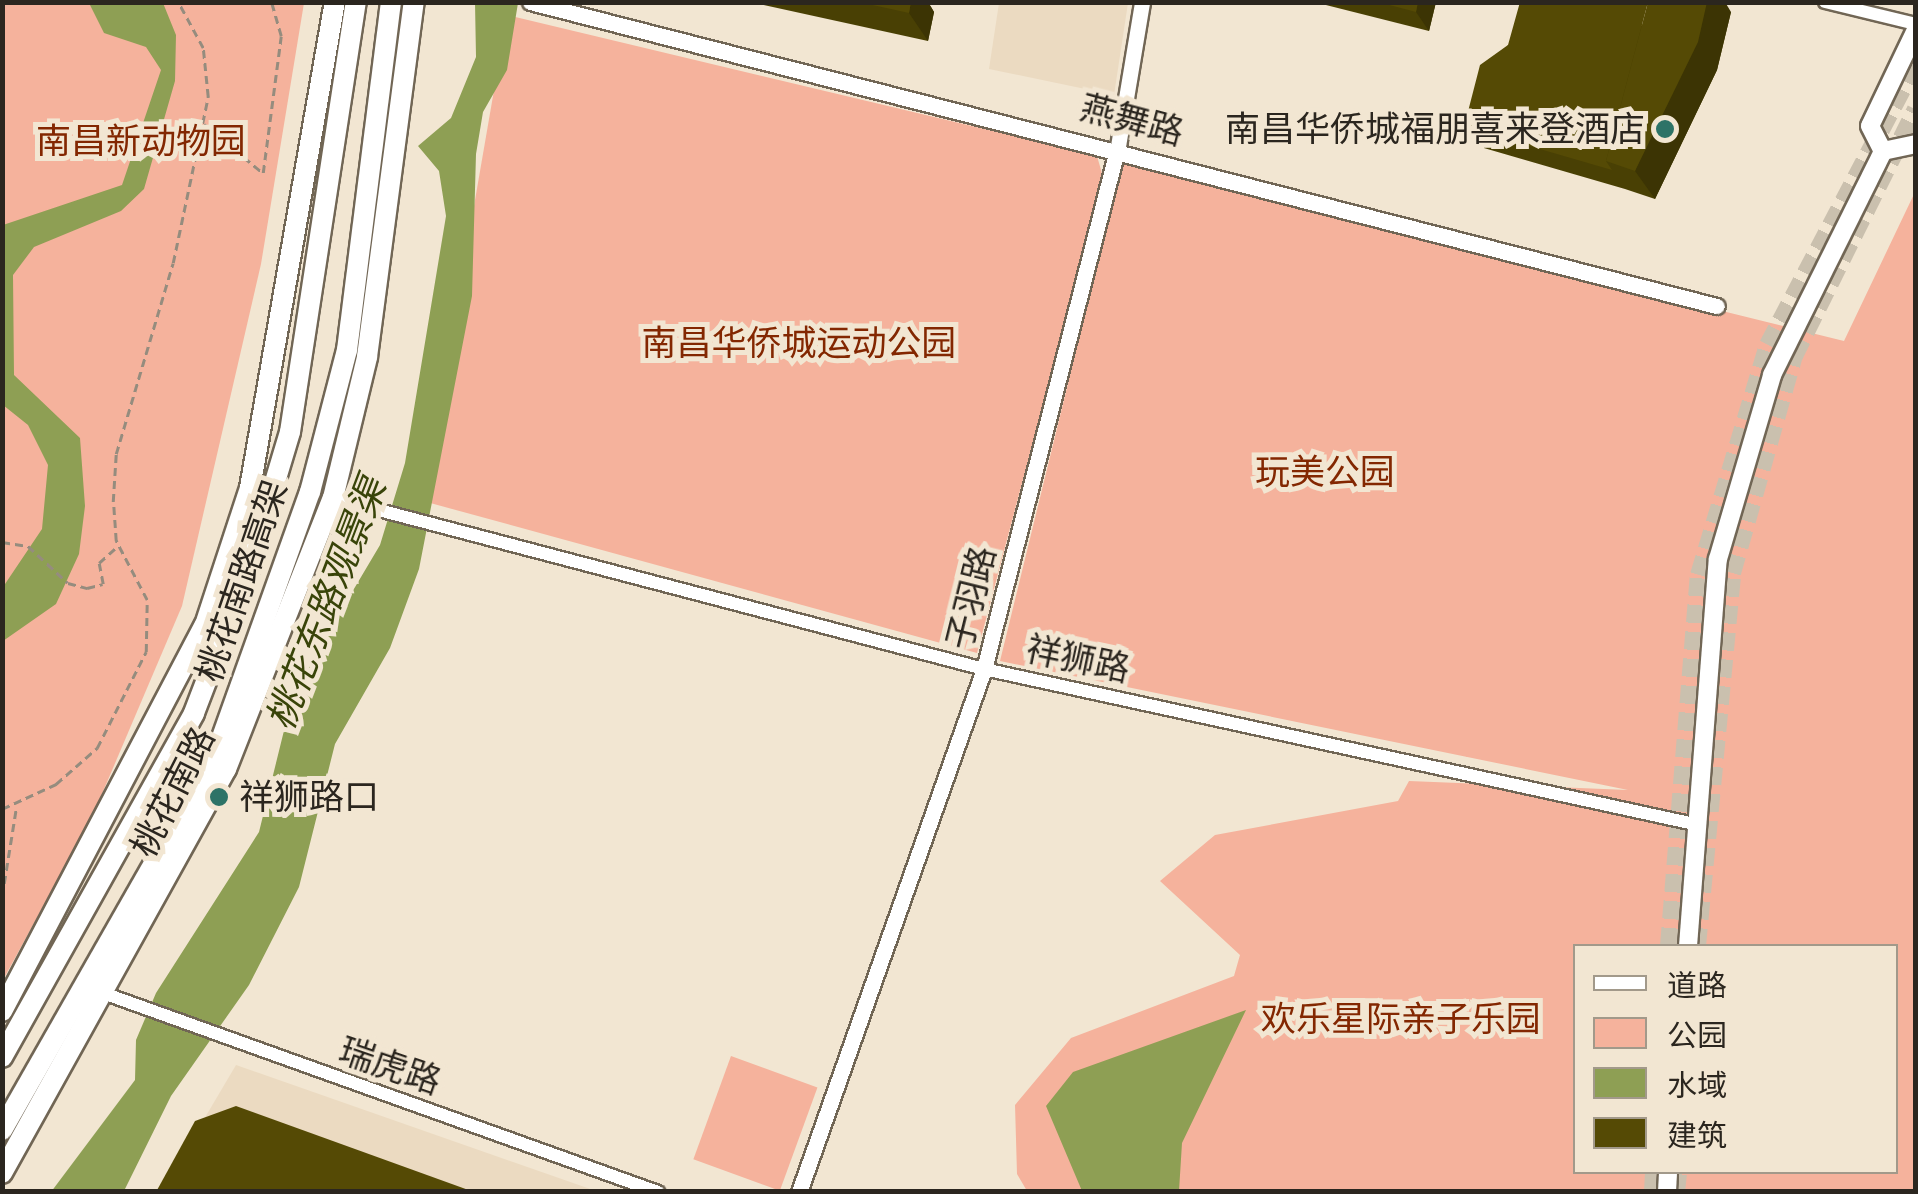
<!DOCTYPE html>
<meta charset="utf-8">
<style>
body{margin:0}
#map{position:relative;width:1918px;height:1194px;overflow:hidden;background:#f2e6d2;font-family:Helvetica,"Noto Sans SC",sans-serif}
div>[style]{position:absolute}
.built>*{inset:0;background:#ebdac1}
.green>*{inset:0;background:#f5b29c;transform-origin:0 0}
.water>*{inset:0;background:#8e9f54}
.secondary-tunnel>*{height:18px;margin-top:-9px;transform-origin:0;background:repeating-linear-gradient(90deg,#cac0ae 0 18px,transparent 0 27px)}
.path>*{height:2.5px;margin-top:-1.25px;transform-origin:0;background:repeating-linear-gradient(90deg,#958c7e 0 8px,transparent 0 13px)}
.roads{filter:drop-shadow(2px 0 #716655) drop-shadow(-2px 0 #716655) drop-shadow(0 2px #716655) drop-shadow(0 -2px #716655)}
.minor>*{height:12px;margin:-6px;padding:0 6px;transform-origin:6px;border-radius:6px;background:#fff}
.tertiary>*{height:15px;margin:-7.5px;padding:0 7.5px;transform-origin:7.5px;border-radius:7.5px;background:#fff}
.secondary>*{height:18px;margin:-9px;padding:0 9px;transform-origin:9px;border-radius:9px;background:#fff}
.primary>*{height:20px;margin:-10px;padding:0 10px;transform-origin:10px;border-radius:10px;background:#fff}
.trunk>*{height:20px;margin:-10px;padding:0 10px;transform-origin:10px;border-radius:10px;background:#fff}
.wall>*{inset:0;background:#494004}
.shaded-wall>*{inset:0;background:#3c3404}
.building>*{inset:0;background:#554a05}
.dots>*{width:28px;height:28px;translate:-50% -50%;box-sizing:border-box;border:5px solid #f2e6d2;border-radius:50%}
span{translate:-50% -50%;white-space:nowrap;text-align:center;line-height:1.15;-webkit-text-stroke:10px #f2e6d2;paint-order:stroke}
.street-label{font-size:35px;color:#2b261f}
.poi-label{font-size:35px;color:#2b261f}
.right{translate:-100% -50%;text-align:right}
.left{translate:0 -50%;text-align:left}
.park-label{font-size:35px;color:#832701}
.water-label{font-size:38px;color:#394409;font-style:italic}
.frame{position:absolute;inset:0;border:5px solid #2b261f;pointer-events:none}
.legend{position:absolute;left:1573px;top:944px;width:325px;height:230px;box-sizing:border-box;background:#f2e6d2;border:2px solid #a2998a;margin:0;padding:12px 18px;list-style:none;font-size:30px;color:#2b261f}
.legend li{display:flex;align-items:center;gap:20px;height:50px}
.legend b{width:50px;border:2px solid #a2998a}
</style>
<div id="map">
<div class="built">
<div style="clip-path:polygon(999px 3px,1128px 3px,1114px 95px,989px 69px)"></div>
<div style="clip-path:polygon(236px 1065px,596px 1191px,161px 1192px)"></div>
</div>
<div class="green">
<div style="clip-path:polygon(3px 3px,304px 3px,261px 264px,182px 606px,93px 815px,3px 980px)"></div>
<div style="clip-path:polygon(507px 15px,1097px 156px,1103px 177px,977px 653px,423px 501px)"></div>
<div style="clip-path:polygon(evenodd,1122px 163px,1844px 341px,1915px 192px,1915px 1191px,1027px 1191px,1017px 1174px,1015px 1105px,1071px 1038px,1234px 976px,1240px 955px,1160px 881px,1215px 835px,1398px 801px,1409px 781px,1628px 790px,1000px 661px,1122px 163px,1576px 946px,1896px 946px,1896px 1172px,1576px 1172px,1576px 946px)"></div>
<div style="left:731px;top:1056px;width:92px;height:110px;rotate:20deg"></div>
</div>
<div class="water">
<div style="clip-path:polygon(89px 3px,163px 3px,176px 35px,175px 81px,144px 189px,121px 211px,34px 247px,13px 275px,14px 375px,80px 438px,85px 506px,79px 554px,56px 604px,3px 641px,3px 587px,42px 529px,48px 465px,28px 425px,3px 405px,3px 225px,122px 185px,161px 70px,146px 47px,104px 33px)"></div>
<div style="clip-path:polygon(475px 3px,518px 3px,507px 70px,483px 112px,476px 154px,472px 296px,419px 569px,390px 648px,335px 744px,299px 887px,249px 985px,171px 1096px,124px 1191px,51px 1192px,135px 1080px,136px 1040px,156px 993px,259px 832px,294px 690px,380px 545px,405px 463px,446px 216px,439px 171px,418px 146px,451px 118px,476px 57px)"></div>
<div style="clip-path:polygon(1246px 1010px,1182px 1143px,1179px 1191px,1082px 1191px,1046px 1106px,1073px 1072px)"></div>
</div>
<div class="secondary-tunnel">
<div style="left:1669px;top:946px;width:372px;rotate:-85.4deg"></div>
<div style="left:1699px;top:575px;width:240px;rotate:-73.3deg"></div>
<div style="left:1768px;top:345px;width:318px;rotate:-62.3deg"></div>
<div style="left:1697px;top:946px;width:375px;rotate:-84.6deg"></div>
<div style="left:1732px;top:573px;width:226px;rotate:-74.1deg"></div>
<div style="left:1794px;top:356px;width:275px;rotate:-63.7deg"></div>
<div style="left:1653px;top:1192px;width:20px;rotate:-87deg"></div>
<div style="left:1676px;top:1192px;width:20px;rotate:-84deg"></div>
</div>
<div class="path">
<div style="left:204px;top:124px;width:77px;rotate:39.7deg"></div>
<div style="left:263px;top:173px;width:138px;rotate:-82.5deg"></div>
<div style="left:281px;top:36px;width:35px;rotate:-106deg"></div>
<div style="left:2px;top:542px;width:26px;rotate:9deg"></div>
<div style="left:28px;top:546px;width:54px;rotate:42.8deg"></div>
<div style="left:68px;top:583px;width:20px;rotate:15deg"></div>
<div style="left:87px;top:588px;width:16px;rotate:-14deg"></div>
<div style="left:103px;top:584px;width:21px;rotate:-101deg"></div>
<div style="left:99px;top:563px;width:25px;rotate:-42deg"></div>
<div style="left:2px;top:809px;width:60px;rotate:-24.8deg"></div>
<div style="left:56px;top:784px;width:55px;rotate:-41.3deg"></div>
<div style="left:97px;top:748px;width:108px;rotate:-63deg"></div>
<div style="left:146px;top:652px;width:52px;rotate:-88.9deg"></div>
<div style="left:147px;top:600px;width:67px;rotate:-117.7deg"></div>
<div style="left:116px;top:541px;width:39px;rotate:-94deg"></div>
<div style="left:113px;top:502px;width:48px;rotate:-86.4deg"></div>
<div style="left:116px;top:454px;width:199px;rotate:-73.4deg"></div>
<div style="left:173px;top:263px;width:170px;rotate:-78.1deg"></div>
<div style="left:208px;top:97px;width:49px;rotate:-95.8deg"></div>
<div style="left:203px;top:48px;width:52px;rotate:-118.5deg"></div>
<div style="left:2px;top:896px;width:88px;rotate:-80.9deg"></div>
</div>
<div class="roads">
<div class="minor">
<div style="left:1825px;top:2px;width:94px;rotate:13.6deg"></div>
<div style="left:333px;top:498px;width:673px;rotate:14.72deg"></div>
<div style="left:984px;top:669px;width:732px;rotate:12.31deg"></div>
<div style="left:103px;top:993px;width:590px;rotate:19.73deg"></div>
</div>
<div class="tertiary">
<div style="left:530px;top:2px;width:1225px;rotate:14.37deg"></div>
<div style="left:799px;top:1192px;width:555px;rotate:-70.52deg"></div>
<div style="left:984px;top:669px;width:540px;rotate:-75.63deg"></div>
<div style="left:1118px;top:146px;width:146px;rotate:-80.5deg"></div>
</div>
<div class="secondary">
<div style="left:1916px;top:30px;width:106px;rotate:115.6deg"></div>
<div style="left:1870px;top:126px;width:28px;rotate:63deg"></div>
<div style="left:1883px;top:151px;width:34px;rotate:-12deg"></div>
<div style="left:1688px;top:946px;width:388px;rotate:-85.6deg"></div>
<div style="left:1718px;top:559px;width:192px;rotate:-73.6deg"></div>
<div style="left:1772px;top:375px;width:250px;rotate:-63.6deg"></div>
<div style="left:1667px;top:1192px;width:20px;rotate:-87deg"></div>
</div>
<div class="primary">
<div style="left:2px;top:1011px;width:436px;rotate:-62.3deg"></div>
<div style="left:205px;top:625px;width:144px;rotate:-71.8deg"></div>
<div style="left:250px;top:488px;width:493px;rotate:-80.1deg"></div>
<div style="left:2px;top:1173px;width:462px;rotate:-61deg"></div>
<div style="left:226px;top:769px;width:291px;rotate:-68.5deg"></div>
<div style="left:333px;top:498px;width:145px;rotate:-76.4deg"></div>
<div style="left:367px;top:357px;width:358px;rotate:-82.5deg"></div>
</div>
<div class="trunk">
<div style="left:2px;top:1057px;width:394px;rotate:-60.8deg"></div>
<div style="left:194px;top:713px;width:151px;rotate:-69deg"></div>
<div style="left:248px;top:572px;width:146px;rotate:-73.3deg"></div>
<div style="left:290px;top:432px;width:435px;rotate:-81.3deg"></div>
<div style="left:2px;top:1130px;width:430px;rotate:-60.3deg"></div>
<div style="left:215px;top:757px;width:282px;rotate:-70.3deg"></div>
<div style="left:310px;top:492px;width:147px;rotate:-75.4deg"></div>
<div style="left:347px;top:350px;width:351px;rotate:-82.8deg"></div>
</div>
</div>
<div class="wall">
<div style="clip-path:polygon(750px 2px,928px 2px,934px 12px,928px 41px)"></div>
<div style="clip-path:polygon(1314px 2px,1436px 2px,1429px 31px)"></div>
<div style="clip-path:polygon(1731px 12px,1717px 70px,1655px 199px,1625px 189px,1477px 146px,1464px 127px,1508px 45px)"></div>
</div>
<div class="shaded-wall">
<div style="clip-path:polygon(911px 2px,928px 2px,934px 12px,928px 41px,909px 13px)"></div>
<div style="clip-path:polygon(1418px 2px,1436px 2px,1429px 31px,1416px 12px)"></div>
<div style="clip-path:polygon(1707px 2px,1725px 2px,1731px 12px,1717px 70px,1655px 199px,1635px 171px)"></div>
</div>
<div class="building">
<div style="clip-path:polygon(859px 2px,911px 2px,909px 13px)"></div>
<div style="clip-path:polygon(1378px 2px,1418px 2px,1416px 12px)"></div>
<div style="clip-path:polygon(1520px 2px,1648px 2px,1606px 161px,1612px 170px,1464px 127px,1480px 65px,1508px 45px)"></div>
<div style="clip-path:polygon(1648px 2px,1707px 2px,1698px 42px,1635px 171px,1606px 161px)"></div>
<div style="clip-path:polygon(236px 1106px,474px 1192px,156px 1192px,195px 1121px)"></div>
</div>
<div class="dots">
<div style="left:1665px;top:129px;background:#2d7367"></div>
<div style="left:219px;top:797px;background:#2d7367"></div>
</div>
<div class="street-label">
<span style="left:1132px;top:120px;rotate:15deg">燕舞路</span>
<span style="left:242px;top:581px;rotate:-71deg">桃花南路高架</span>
<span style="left:971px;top:598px;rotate:-76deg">子羽路</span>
<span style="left:1078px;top:659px;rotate:12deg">祥狮路</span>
<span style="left:173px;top:792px;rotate:-63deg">桃花南路</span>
<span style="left:390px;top:1066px;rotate:19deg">瑞虎路</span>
</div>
<div class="poi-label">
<span class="right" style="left:1645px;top:129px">南昌华侨城福朋喜来登酒店</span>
<span class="left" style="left:239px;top:797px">祥狮路口</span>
</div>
<div class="park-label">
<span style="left:141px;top:141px">南昌新动物园</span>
<span style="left:799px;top:343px">南昌华侨城运动公园</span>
<span style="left:1325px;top:472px">玩美公园</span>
<span style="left:1401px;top:1019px">欢乐星际亲子乐园</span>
</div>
<div class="water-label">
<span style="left:327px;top:604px;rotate:-69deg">桃花东路观景渠</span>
</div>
<div class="frame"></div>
<ul class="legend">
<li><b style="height:12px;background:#fff"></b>道路</li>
<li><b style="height:28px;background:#f5b29c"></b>公园</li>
<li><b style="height:28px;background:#8e9f54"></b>水域</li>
<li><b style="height:28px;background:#554a05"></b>建筑</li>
</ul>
</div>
